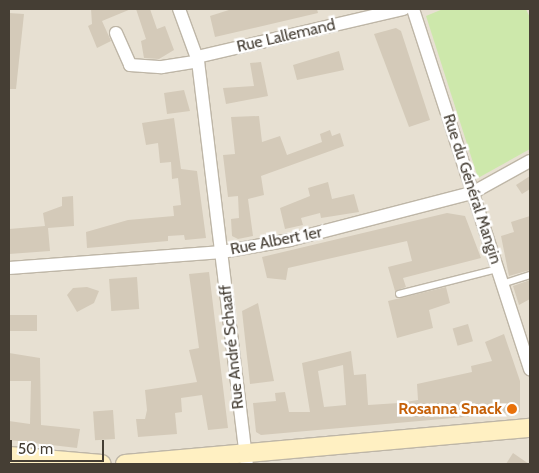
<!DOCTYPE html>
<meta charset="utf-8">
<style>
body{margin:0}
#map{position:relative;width:539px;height:473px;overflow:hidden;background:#f3eee4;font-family:Cabin,sans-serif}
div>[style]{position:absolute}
.residential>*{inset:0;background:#e7e0d2;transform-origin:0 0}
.green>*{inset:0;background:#cde8ab}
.building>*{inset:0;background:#d4cab9;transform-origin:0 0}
.roads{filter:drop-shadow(1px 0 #beb6a7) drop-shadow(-1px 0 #beb6a7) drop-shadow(0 1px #beb6a7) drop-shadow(0 -1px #beb6a7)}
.service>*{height:6px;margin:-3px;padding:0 3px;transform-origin:3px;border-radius:3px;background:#fff}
.minor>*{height:12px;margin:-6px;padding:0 6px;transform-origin:6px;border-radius:6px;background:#fff}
.secondary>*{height:18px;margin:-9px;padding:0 9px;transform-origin:9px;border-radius:9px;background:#fff0c2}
.dots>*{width:14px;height:14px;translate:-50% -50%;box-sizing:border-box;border:2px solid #fff;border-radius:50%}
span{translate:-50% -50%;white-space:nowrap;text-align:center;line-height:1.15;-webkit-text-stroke:5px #fff;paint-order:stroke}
.street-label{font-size:16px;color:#453e34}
.food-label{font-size:16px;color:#c56008;font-weight:700}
.right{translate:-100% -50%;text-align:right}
.frame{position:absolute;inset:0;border:10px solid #453e34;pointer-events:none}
.scale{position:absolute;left:10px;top:440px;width:94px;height:22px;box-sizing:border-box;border:2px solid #453e34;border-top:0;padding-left:6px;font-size:15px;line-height:18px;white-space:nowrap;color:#453e34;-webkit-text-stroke:4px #fff;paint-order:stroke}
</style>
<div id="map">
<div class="residential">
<div style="left:9px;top:9px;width:521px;height:455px"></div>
</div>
<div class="green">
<div style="clip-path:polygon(443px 9px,526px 9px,530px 18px,530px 149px,478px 178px,426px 16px)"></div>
</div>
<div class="building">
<div style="clip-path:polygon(91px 9px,98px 10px,131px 9px,102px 21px,111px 41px,97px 48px,88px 26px,92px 24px)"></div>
<div style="clip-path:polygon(136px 9px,150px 9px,157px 29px,165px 26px,174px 50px,159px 59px,144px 58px,141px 41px,146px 39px)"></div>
<div style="clip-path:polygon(232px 9px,317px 9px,318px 13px,215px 37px,210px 16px)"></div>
<div style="clip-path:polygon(9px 13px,24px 14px,16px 89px,9px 89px)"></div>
<div style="clip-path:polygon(396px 28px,401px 31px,430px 120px,409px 127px,374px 34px)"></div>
<div style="clip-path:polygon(339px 51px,344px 70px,297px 80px,293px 65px)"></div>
<div style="clip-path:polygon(261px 62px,268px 96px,226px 104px,223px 88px,254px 86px,250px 63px)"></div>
<div style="clip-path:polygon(184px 90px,190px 111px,167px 114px,164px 93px)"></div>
<div style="clip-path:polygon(259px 116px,262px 142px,280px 136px,287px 155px,322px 142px,320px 134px,330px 130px,332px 136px,340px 133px,344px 146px,261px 176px,264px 195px,248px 199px,253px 236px,238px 239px,232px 236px,231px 219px,239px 218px,238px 196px,228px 197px,223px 155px,235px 154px,231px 117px)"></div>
<div style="clip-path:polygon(174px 118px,181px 169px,197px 171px,206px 238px,185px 240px,184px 235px,168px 236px,168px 241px,87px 248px,86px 232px,128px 220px,174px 216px,173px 206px,181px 205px,178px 178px,172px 179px,171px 162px,160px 163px,158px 143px,146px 145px,142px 123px)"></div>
<div style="clip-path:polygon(530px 176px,530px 189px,522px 194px,516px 185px)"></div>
<div style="clip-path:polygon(328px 182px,332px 199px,354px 194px,359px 212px,321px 218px,320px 213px,301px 218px,303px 225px,285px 229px,280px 208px,310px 196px,308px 188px)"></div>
<div style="clip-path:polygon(73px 196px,74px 226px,48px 228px,50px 251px,9px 254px,9px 229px,45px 226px,43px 213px,62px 206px,62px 197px)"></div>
<div style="clip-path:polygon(447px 213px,465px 216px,481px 258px,403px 278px,406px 287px,395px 291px,388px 267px,412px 261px,407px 241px,288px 268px,286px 280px,267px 278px,262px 257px)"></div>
<div style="clip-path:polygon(530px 216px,530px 270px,509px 276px,501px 236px,514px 232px,511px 222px)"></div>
<div style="clip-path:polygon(209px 272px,228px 428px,208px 430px,202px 395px,181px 398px,182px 412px,175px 413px,177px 434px,138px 437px,136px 419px,145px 419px,147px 410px,145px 390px,197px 382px,189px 350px,199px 348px,189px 274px)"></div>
<div style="left:137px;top:277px;width:32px;height:28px;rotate:86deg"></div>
<div style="clip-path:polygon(530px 280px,530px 299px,519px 305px,513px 286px)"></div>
<div style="clip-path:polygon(87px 287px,99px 291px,94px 303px,77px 312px,67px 295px,73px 288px)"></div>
<div style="clip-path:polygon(446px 287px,450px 303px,429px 310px,433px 328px,397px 338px,388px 301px)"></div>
<div style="clip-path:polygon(258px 303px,274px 381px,250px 384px,242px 311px)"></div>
<div style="left:37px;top:315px;width:16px;height:28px;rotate:90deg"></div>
<div style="left:468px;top:324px;width:18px;height:16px;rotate:74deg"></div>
<div style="clip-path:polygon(evenodd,504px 334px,520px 381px,520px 412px,261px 435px,256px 432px,253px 403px,276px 401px,275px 393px,285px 392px,289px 412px,310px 412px,302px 363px,351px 351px,354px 375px,366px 374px,368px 405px,399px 403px,418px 400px,417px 384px,472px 372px,471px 366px,492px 361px,485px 342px,504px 334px,343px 365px,346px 405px,324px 407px,318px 371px,343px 365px)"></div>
<div style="clip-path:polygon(9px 353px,40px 358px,41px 425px,80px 429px,77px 448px,9px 440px,9px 421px,30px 424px,31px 381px,9px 381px)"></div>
<div style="left:113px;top:410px;width:29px;height:20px;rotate:86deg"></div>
<div style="clip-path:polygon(513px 453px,529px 464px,506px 464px)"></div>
</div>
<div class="roads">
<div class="service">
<div style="left:502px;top:284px;width:29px;rotate:-18deg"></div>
<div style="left:399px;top:294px;width:101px;rotate:-14.3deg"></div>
</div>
<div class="minor">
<div style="left:179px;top:9px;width:55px;rotate:69.9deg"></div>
<div style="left:198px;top:61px;width:406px;rotate:83.1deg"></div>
<div style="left:413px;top:9px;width:379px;rotate:72deg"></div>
<div style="left:116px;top:33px;width:35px;rotate:66deg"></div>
<div style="left:130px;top:65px;width:32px;rotate:4deg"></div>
<div style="left:162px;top:67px;width:36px;rotate:-9deg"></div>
<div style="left:197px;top:57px;width:212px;rotate:-13.1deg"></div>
<div style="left:9px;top:268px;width:214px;rotate:-4.3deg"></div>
<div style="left:222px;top:252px;width:69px;rotate:-10deg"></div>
<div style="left:290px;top:240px;width:188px;rotate:-14.5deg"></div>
<div style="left:472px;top:193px;width:66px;rotate:-28.9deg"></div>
</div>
<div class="secondary">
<div style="left:9px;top:456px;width:93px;rotate:4.9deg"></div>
<div style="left:125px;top:464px;width:407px;rotate:-5.1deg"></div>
</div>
</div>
<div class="dots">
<div style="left:512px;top:409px;background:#e8710a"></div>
</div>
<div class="street-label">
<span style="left:286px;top:36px;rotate:-13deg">Rue Lallemand</span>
<span style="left:472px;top:189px;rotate:72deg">Rue du Général Mangin</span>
<span style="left:276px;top:241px;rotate:-11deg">Rue Albert 1er</span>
<span style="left:232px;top:347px;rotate:-96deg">Rue André Schaaff</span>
</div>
<div class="food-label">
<span class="right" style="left:502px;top:409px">Rosanna Snack</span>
</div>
<div class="frame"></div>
<div class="scale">50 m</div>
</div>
